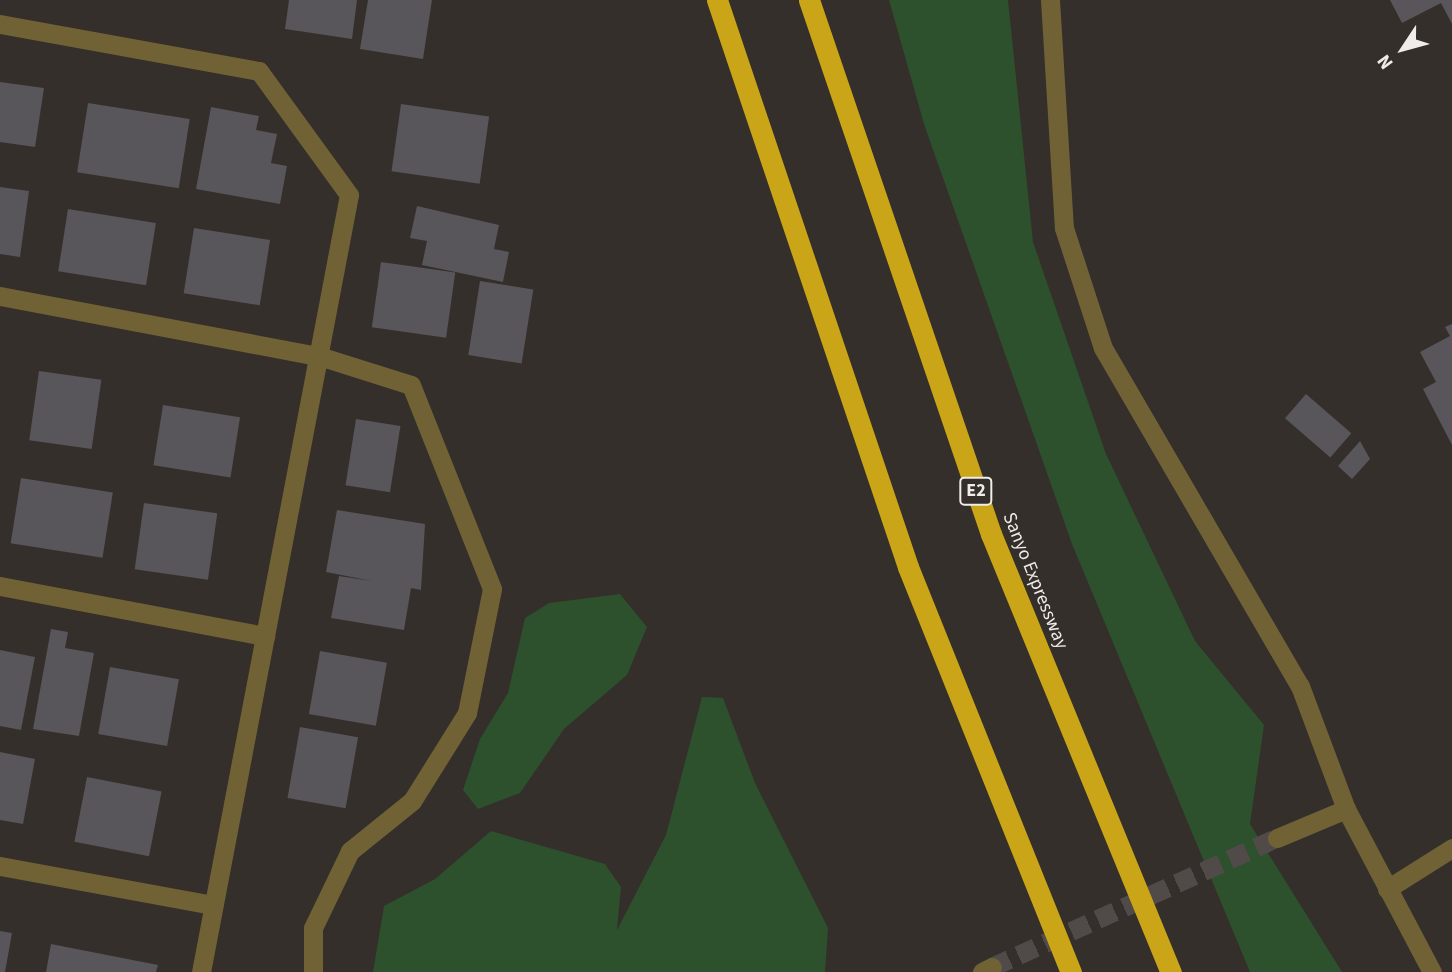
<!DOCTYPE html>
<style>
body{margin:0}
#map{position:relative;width:1452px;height:972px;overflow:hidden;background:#342f2b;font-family:"Source Sans 3",sans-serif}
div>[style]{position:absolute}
.green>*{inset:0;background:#2d502d}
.building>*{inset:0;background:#58555b;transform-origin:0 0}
.minor-tunnel>*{height:19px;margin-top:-9.5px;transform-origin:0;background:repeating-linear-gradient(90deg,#504b48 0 19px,transparent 0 29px)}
.minor>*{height:19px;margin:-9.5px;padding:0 9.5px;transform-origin:9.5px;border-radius:9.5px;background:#706235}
.tertiary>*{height:19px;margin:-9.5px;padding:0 9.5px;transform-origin:9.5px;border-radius:9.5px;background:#706235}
.motorway>*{height:21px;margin:-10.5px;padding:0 10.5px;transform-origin:10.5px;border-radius:10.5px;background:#c9a517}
span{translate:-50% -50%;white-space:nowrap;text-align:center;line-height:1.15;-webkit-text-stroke:5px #342f2b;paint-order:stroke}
.shield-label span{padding:2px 5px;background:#342f2b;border:2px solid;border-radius:5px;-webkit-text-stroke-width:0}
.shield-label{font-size:18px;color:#efece9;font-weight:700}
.street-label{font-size:19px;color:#efece9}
.north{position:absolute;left:1368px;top:14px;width:70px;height:70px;-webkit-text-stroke:5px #342f2b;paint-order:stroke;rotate:234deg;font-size:19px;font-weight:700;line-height:28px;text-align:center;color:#efece9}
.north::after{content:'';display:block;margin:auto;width:24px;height:32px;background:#efece9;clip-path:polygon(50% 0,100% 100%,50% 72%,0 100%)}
</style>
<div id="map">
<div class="green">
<div style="clip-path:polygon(889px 0,1008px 0,1033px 242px,1106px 454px,1195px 641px,1264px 725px,1250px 824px,1342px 972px,1250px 972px,1072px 544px,924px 124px)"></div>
<div style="clip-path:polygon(620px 594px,647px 627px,627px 675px,564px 729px,520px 793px,478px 809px,463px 790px,480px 739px,508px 693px,525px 618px,549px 603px)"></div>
<div style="clip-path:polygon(702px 697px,723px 698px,755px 783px,828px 928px,825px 972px,373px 972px,384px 906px,435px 879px,491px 831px,605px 864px,621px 887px,617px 930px,666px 835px)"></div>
</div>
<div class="building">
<div style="clip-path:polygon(289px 0,357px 0,352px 39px,285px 29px)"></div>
<div style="clip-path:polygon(368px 0,432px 0,423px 59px,360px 49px)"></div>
<div style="clip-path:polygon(1390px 0,1452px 0,1452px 24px,1441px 3px,1402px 23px)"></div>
<div style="clip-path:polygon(0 82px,44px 88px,35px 147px,0 142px)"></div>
<div style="left:88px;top:103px;width:103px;height:70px;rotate:9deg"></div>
<div style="left:401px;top:104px;width:89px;height:68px;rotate:8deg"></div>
<div style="clip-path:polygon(211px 107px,259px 116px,256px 130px,277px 134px,271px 163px,287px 166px,280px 204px,196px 189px)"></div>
<div style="clip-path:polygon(0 187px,29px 191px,20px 257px,0 254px)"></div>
<div style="clip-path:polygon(417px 206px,499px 225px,494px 249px,509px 252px,503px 282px,422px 265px,427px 241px,410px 238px)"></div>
<div style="left:68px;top:209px;width:89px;height:63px;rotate:9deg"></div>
<div style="left:194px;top:228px;width:77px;height:66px;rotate:9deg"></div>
<div style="left:381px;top:262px;width:75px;height:66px;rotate:8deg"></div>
<div style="left:480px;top:281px;width:54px;height:75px;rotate:9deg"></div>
<div style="clip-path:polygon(1452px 324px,1452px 445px,1423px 389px,1436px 382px,1420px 352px,1450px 336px,1445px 327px)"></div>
<div style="left:39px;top:371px;width:63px;height:70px;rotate:8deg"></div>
<div style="left:1306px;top:394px;width:60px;height:32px;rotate:41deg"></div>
<div style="left:163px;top:405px;width:78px;height:61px;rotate:9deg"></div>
<div style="left:356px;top:419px;width:45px;height:67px;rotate:9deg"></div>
<div style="clip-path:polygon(1360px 441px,1370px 459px,1352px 479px,1338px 466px)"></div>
<div style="left:21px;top:478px;width:93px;height:66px;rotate:9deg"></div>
<div style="left:144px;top:503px;width:74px;height:67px;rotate:8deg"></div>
<div style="clip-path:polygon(337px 510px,425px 524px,421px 590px,411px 588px,404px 630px,331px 618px,339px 576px,372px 581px,326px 572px)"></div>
<div style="clip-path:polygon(51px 629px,68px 632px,65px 648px,94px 653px,79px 736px,33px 729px)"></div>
<div style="clip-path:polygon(0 650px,35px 657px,21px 730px,0 726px)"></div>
<div style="left:320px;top:651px;width:68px;height:64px;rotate:10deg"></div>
<div style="left:110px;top:667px;width:70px;height:68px;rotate:10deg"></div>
<div style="left:300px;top:727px;width:59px;height:72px;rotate:10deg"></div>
<div style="clip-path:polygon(0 752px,35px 759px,23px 824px,0 820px)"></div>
<div style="left:87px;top:777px;width:76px;height:66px;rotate:11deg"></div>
<div style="clip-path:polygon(0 931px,12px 933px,5px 972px,0 972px)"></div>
<div style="clip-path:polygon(51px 944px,158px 965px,156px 972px,46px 972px)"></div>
</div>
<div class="minor-tunnel">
<div style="left:992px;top:967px;width:313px;rotate:-24.4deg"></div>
</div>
<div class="minor">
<div style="left:1050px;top:0;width:228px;rotate:86.5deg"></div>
<div style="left:1064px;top:228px;width:126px;rotate:72deg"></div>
<div style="left:1103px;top:348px;width:391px;rotate:59.8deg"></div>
<div style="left:1300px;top:686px;width:131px;rotate:69.5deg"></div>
<div style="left:1346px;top:809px;width:184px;rotate:62.2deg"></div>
<div style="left:0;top:24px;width:263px;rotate:10.3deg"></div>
<div style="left:259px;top:71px;width:153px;rotate:54deg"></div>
<div style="left:0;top:296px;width:325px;rotate:10.7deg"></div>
<div style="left:319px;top:356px;width:96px;rotate:17.5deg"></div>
<div style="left:411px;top:385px;width:219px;rotate:68.3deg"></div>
<div style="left:492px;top:589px;width:126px;rotate:101.4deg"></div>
<div style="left:467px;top:713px;width:104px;rotate:122deg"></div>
<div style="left:412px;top:801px;width:80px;rotate:141.1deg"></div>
<div style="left:350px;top:851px;width:85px;rotate:115.7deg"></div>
<div style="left:313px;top:928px;width:44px;rotate:90deg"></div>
<div style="left:0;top:586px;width:270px;rotate:10.7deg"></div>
<div style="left:1277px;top:838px;width:75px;rotate:-22.8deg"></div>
<div style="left:0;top:866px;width:217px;rotate:10.4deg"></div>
<div style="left:1387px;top:889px;width:77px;rotate:-32.2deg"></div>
<div style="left:982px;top:972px;width:11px;rotate:-27deg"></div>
</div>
<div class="tertiary">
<div style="left:201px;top:972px;width:791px;rotate:-79.22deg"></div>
</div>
<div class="motorway">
<div style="left:717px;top:0;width:598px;rotate:71.38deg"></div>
<div style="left:908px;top:567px;width:437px;rotate:68.1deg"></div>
<div style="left:809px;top:0;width:564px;rotate:71.18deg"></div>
<div style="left:991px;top:534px;width:474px;rotate:67.7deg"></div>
</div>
<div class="shield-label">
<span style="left:976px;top:491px">E2</span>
</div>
<div class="street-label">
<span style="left:1035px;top:581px;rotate:68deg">Sanyo Expressway</span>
</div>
<div class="north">N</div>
</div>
